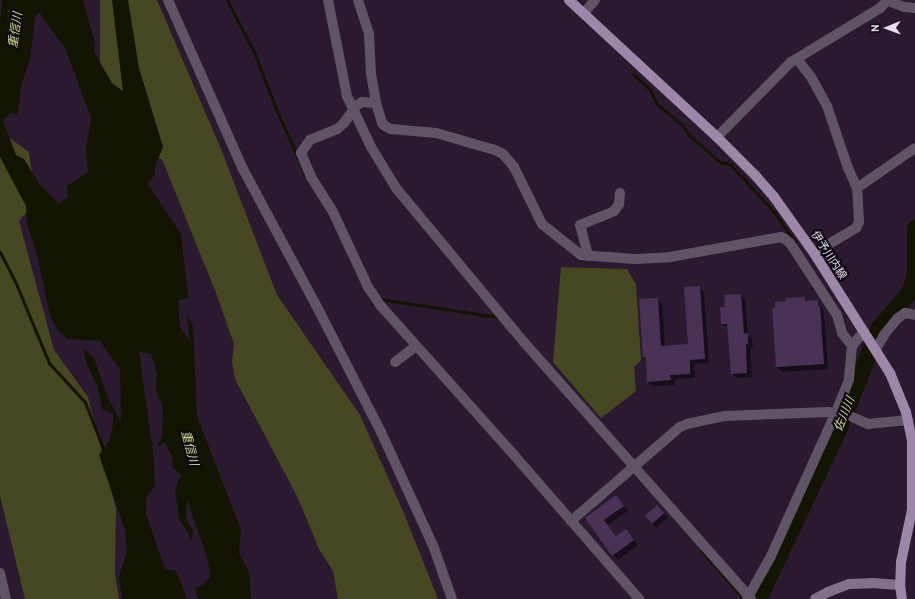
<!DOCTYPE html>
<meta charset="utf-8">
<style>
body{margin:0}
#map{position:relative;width:915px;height:599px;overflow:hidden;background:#291a30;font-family:"PT Sans","Noto Sans JP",sans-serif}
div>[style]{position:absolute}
.green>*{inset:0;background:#464721}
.water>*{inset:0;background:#131400}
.shadow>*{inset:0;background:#0007}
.stream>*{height:3px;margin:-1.5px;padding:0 1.5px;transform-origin:1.5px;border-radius:1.5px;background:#131400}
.river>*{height:17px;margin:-8.5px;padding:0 8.5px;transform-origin:8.5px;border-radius:8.5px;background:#131400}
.building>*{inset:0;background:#483154;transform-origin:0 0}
.street>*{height:10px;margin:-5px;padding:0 5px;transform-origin:5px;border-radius:5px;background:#5f5465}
.secondary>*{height:10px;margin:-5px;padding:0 5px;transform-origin:5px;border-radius:5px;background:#82718b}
.primary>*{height:10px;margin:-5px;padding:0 5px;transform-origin:5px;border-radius:5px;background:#9d87a9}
span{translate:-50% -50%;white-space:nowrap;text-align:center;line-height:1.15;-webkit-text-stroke:4px #0e0811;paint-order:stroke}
.street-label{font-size:11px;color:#e7ddec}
.water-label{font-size:12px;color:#d5d98f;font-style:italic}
.north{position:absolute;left:867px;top:8px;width:40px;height:40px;-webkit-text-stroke:3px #0e0811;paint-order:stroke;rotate:269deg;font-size:11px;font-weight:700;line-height:16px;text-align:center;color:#e7ddec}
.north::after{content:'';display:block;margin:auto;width:14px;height:18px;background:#e7ddec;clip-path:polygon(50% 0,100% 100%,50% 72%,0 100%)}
</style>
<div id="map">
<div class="green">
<div style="clip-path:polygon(100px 0,157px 0,221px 149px,277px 295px,360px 415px,403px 511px,438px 599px,338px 599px,333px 571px,319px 549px,297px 496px,235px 379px,232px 361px,234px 344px,216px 293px,162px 159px,142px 154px,100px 94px)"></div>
<div style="clip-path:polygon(0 131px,29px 152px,36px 202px,19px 221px,54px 350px,88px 397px,116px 509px,115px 574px,119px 599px,25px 599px,0 496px)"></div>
<div style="clip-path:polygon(561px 267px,627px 269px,636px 284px,641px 360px,634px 367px,636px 391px,601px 418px,553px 362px)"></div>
</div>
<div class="water">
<div style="clip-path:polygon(evenodd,2px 0,83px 0,95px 43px,94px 52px,112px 83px,123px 91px,112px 0,128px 0,139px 68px,163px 147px,155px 167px,155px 174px,148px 184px,181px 234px,188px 297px,178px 301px,180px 327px,190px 341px,187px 314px,193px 327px,197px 416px,241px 530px,239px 553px,249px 572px,251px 599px,198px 599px,195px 588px,203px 585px,210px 577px,208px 560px,187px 500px,186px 519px,193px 531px,192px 541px,179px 518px,175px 490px,181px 474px,173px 468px,172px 456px,165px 443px,157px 447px,162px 436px,163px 408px,156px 390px,157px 373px,151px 354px,139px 352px,153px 451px,155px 485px,146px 499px,146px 514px,165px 569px,176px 571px,187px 599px,122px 599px,119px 576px,127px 552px,125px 530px,99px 455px,109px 441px,113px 424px,113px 414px,102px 409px,97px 385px,87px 365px,83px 348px,94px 358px,108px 398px,121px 422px,120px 369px,100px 341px,68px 339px,59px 332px,50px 316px,38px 259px,27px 222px,26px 206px,0 157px,0 23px,2px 0,39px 12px,66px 50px,91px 118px,86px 149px,88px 172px,67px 186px,68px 197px,59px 204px,40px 185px,24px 159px,16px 155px,3px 121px,11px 112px,17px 116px,22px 83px,30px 59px,35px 18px,39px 12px)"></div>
</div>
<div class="shadow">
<div style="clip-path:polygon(699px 287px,704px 292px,709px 363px,694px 364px,695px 378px,675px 379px,675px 385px,653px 386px,648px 382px,647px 360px,644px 356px,657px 299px,662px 304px,665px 347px,689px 345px)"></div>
<div style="clip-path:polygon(740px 295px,745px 299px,748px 335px,752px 339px,753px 348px,750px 348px,752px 377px,736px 378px,732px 373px,729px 328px,722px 324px,726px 308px)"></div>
<div style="clip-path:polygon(804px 298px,808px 302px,817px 301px,824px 312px,828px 369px,782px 372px,777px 367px,773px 309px)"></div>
<div style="clip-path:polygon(616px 497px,628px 511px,608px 525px,617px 537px,626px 530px,638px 545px,618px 560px,586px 519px)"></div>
<div style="clip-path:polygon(662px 511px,668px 518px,656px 528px,652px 523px)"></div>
</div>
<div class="stream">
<div style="left:227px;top:0;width:59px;rotate:62.6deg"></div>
<div style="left:254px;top:52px;width:63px;rotate:68.7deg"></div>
<div style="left:277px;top:111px;width:69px;rotate:66deg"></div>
<div style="left:633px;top:74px;width:23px;rotate:43deg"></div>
<div style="left:650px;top:90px;width:16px;rotate:63deg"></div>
<div style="left:657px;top:104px;width:34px;rotate:40deg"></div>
<div style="left:683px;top:126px;width:11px;rotate:56deg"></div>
<div style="left:689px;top:135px;width:41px;rotate:41.1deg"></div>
<div style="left:720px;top:162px;width:10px;rotate:11deg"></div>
<div style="left:730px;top:164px;width:65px;rotate:47.5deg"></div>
<div style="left:774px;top:212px;width:37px;rotate:55deg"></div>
<div style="left:0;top:252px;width:38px;rotate:63deg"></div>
<div style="left:17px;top:286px;width:83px;rotate:67.4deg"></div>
<div style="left:49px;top:363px;width:53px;rotate:47.3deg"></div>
<div style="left:85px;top:402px;width:53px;rotate:68.8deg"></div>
<div style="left:379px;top:299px;width:120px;rotate:8.6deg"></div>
<div style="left:862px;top:350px;width:7px;rotate:56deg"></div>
<div style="left:702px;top:551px;width:62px;rotate:48.9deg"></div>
</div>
<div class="river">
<div style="left:758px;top:599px;width:189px;rotate:-64.7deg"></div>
<div style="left:839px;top:428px;width:106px;rotate:-68.5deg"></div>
<div style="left:878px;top:329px;width:50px;rotate:-49.9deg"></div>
<div style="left:910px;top:291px;width:18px;rotate:-74deg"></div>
<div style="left:915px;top:274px;width:46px;rotate:-90deg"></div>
</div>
<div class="building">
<div style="clip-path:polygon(700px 286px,705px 359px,690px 360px,690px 374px,670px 375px,671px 380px,647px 382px,646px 357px,643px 357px,639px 299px,658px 298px,661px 346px,688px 344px,684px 287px)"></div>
<div style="clip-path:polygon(741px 294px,744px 334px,748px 333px,748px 344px,746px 344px,747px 373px,731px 374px,727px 324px,721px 324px,720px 307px,725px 307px,724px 295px)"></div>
<div style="clip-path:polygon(805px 297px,805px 301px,818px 300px,818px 306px,820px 306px,824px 364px,776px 367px,772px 308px,775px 308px,775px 302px,786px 301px,785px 298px)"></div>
<div style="clip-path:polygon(616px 495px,624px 506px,604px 520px,616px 536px,626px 529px,634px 540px,612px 556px,585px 518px)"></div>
<div style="left:657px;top:505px;width:11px;height:16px;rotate:49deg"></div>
</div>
<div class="street">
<div style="left:168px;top:0;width:185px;rotate:66.1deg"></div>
<div style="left:243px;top:169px;width:154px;rotate:61.8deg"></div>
<div style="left:316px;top:305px;width:143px;rotate:62.9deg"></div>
<div style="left:381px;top:432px;width:128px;rotate:65.4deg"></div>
<div style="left:434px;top:548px;width:54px;rotate:70.6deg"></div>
<div style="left:328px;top:0;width:98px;rotate:78.8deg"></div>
<div style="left:347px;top:96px;width:56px;rotate:64.8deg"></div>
<div style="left:371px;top:147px;width:48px;rotate:58.6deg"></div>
<div style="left:396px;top:188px;width:199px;rotate:50.3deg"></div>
<div style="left:523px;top:341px;width:344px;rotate:48.5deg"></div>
<div style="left:358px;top:0;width:36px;rotate:72deg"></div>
<div style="left:369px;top:34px;width:40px;rotate:87.1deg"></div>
<div style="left:371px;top:74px;width:29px;rotate:80deg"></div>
<div style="left:376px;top:103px;width:21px;rotate:73deg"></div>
<div style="left:382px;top:123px;width:4px;rotate:45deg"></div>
<div style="left:385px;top:126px;width:7px;rotate:27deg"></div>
<div style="left:391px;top:129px;width:45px;rotate:5.1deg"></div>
<div style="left:436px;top:133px;width:61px;rotate:16.1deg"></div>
<div style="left:495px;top:150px;width:9px;rotate:27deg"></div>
<div style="left:503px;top:154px;width:17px;rotate:50deg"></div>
<div style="left:514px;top:167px;width:64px;rotate:63.8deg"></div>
<div style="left:542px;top:224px;width:50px;rotate:38.5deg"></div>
<div style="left:581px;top:255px;width:54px;rotate:4.2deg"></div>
<div style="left:635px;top:259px;width:35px;rotate:-3deg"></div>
<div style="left:670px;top:257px;width:113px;rotate:-10.2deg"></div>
<div style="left:781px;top:237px;width:4px;rotate:27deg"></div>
<div style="left:785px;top:239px;width:6px;rotate:39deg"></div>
<div style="left:790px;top:243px;width:86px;rotate:56.9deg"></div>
<div style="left:837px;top:315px;width:19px;rotate:74deg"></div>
<div style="left:842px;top:333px;width:16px;rotate:52deg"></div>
<div style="left:886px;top:0;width:19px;rotate:21deg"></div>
<div style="left:904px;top:7px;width:11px;rotate:5deg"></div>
<div style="left:584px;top:13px;width:17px;rotate:-50deg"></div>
<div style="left:797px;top:59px;width:23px;rotate:52deg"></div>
<div style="left:811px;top:77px;width:33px;rotate:61deg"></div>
<div style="left:827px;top:106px;width:65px;rotate:71.3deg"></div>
<div style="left:848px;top:168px;width:22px;rotate:66deg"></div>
<div style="left:376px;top:103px;width:14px;rotate:-176deg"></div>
<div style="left:362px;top:102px;width:6px;rotate:149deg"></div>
<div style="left:357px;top:105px;width:22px;rotate:126deg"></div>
<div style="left:344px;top:123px;width:9px;rotate:139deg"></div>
<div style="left:337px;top:129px;width:29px;rotate:158deg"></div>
<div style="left:310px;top:140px;width:16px;rotate:125deg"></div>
<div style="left:301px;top:153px;width:26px;rotate:67deg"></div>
<div style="left:311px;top:177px;width:41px;rotate:57.8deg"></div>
<div style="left:333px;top:212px;width:83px;rotate:65deg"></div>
<div style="left:368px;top:287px;width:22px;rotate:56deg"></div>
<div style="left:380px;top:305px;width:201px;rotate:48.2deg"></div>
<div style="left:514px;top:455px;width:191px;rotate:49deg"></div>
<div style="left:717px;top:137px;width:105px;rotate:-45.4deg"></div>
<div style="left:791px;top:62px;width:104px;rotate:-31.2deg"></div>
<div style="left:880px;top:8px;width:10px;rotate:-45deg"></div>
<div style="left:814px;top:253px;width:49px;rotate:-30.8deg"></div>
<div style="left:856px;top:228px;width:7px;rotate:-63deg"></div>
<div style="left:859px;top:222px;width:34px;rotate:-93deg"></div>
<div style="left:857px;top:188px;width:70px;rotate:-34.6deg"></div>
<div style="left:588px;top:256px;width:32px;rotate:-104deg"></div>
<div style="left:580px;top:225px;width:37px;rotate:-22deg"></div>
<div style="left:614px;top:211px;width:9px;rotate:-54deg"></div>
<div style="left:619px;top:204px;width:11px;rotate:-85deg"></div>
<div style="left:876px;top:349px;width:16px;rotate:-60deg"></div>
<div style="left:884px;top:335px;width:22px;rotate:-51deg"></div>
<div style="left:898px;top:318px;width:9px;rotate:-36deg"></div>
<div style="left:905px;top:313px;width:10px;rotate:11deg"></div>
<div style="left:395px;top:362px;width:26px;rotate:-37deg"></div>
<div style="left:571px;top:521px;width:144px;rotate:-40.8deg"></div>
<div style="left:680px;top:427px;width:8px;rotate:-23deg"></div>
<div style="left:687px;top:424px;width:40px;rotate:-12deg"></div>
<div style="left:726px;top:416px;width:102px;rotate:-2.2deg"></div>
<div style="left:828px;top:412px;width:22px;rotate:10deg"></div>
<div style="left:850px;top:416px;width:20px;rotate:24deg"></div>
<div style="left:868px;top:424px;width:40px;rotate:-5.7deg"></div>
<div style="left:0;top:573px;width:27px;rotate:77deg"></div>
<div style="left:747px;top:599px;width:49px;rotate:-60.8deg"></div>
<div style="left:771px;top:556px;width:158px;rotate:-65.7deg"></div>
<div style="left:836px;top:412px;width:35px;rotate:-68deg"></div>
<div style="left:849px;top:379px;width:33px;rotate:-85deg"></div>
<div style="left:852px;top:346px;width:19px;rotate:-51deg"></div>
</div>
<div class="secondary">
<div style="left:815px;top:599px;width:15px;rotate:-28deg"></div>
<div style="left:828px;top:592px;width:22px;rotate:-21deg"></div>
<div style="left:849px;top:584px;width:23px;rotate:-2deg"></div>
<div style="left:872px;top:583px;width:28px;rotate:4deg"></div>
</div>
<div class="primary">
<div style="left:569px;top:0;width:202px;rotate:42.8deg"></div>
<div style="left:717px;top:137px;width:54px;rotate:45deg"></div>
<div style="left:755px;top:175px;width:29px;rotate:49deg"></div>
<div style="left:774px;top:197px;width:69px;rotate:54.5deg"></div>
<div style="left:814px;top:253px;width:142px;rotate:57.7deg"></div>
<div style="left:890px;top:373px;width:42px;rotate:67.7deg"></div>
<div style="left:906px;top:412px;width:30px;rotate:78deg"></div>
<div style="left:912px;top:441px;width:69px;rotate:90deg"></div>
<div style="left:912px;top:510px;width:53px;rotate:101.9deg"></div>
<div style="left:901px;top:562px;width:23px;rotate:92deg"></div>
<div style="left:900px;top:585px;width:14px;rotate:82deg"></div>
</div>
<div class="street-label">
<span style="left:829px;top:255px;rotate:57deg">伊予川内線</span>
</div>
<div class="water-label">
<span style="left:15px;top:30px;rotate:-82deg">重信川</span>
<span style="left:844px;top:414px;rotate:-68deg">佐川川</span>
<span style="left:190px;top:448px;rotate:75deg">重信川</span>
</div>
<div class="north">N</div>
</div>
